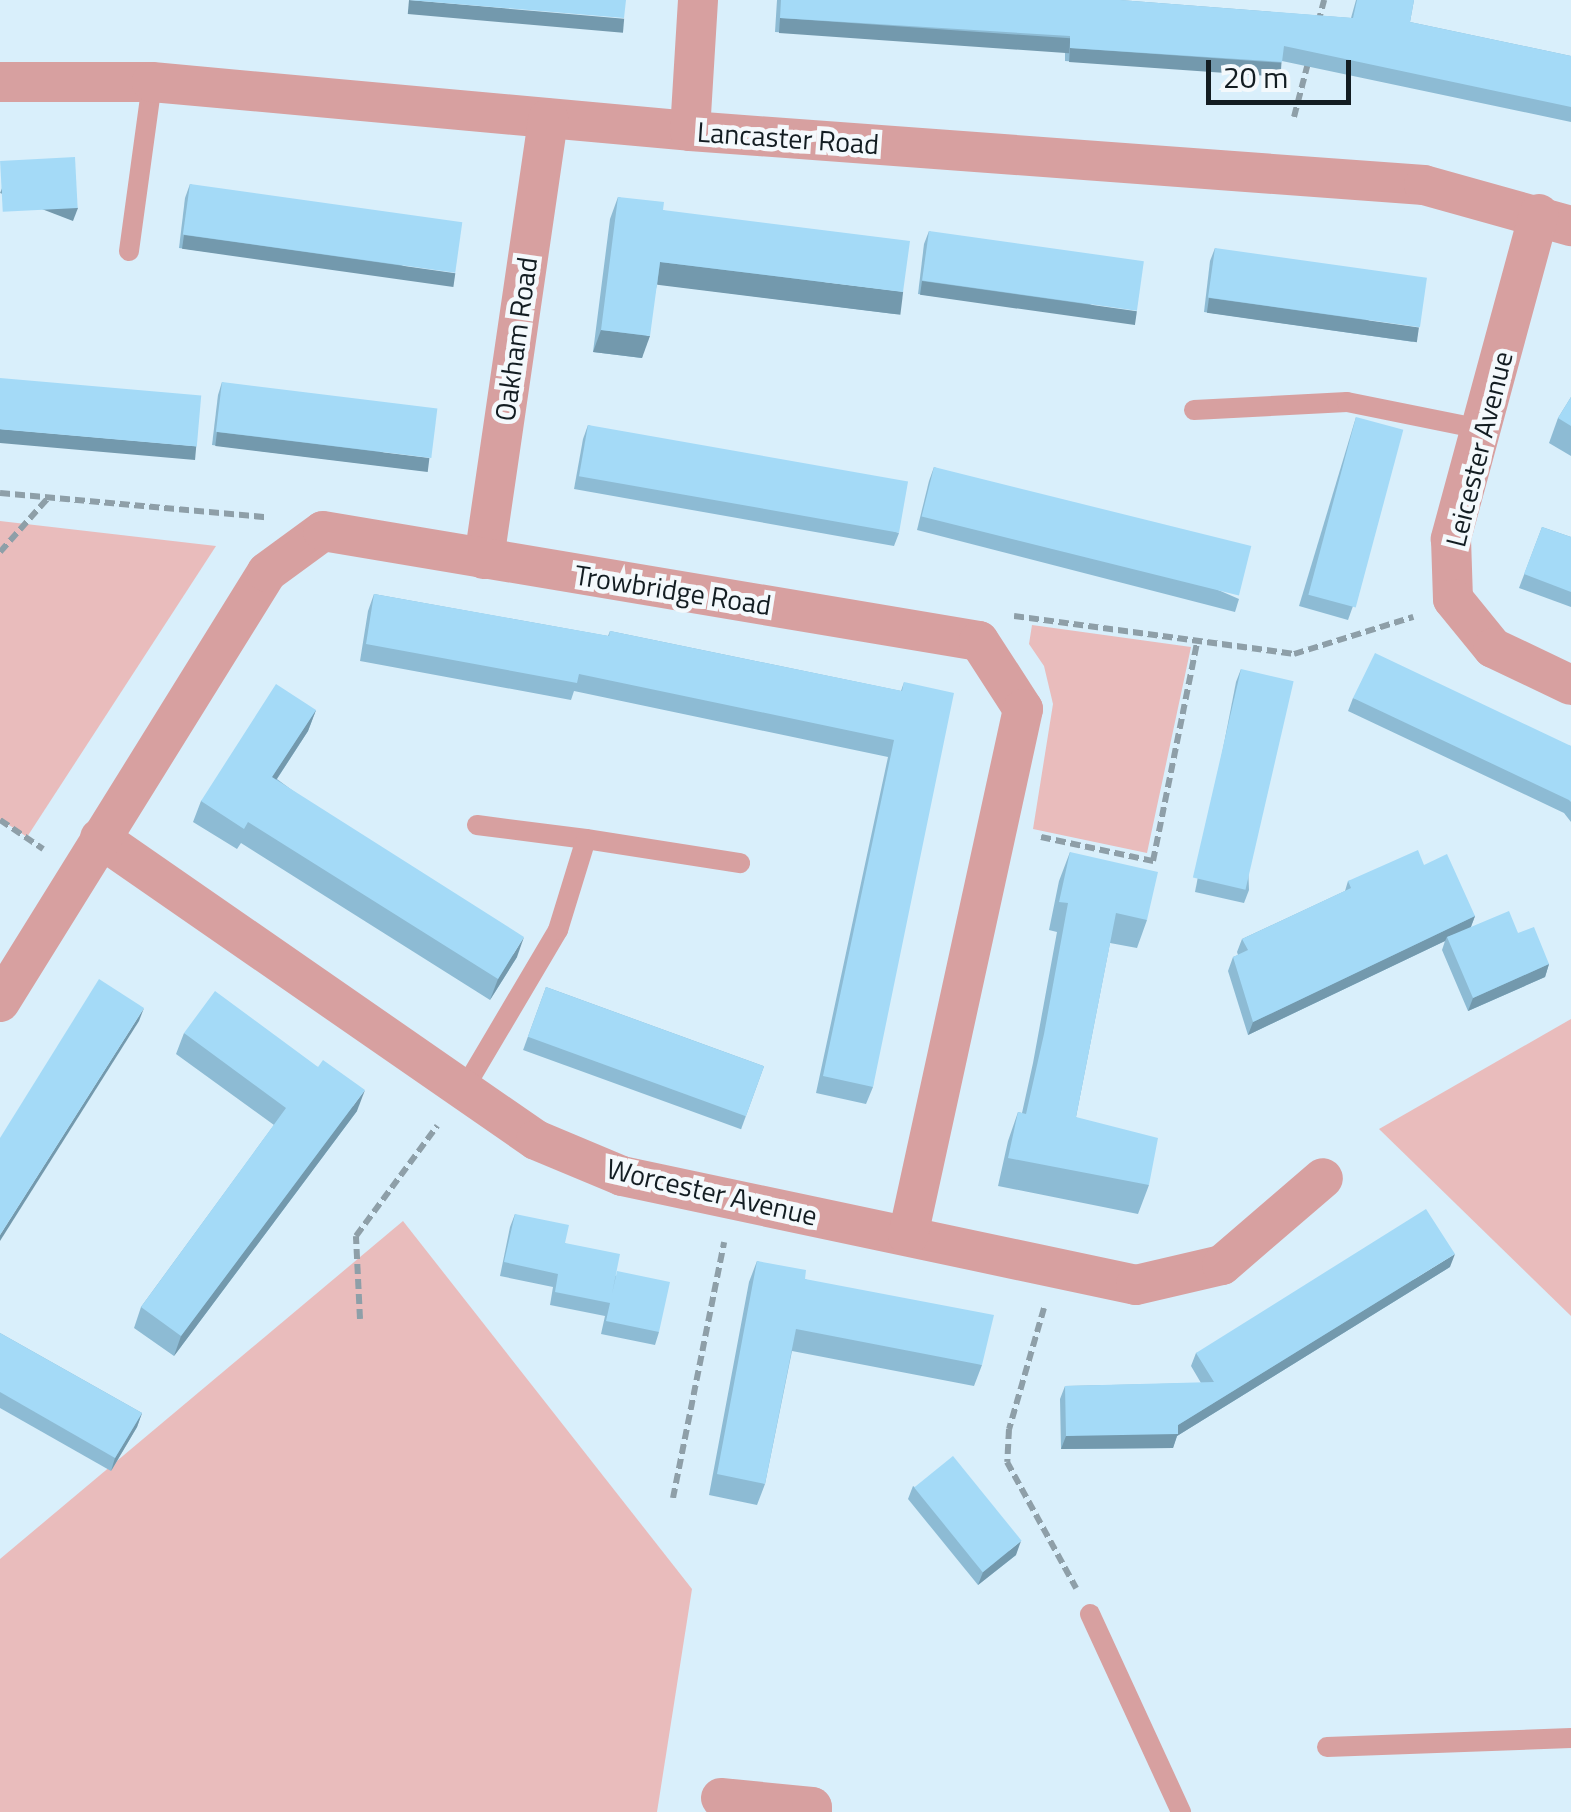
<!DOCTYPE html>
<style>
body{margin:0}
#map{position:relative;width:1571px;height:1812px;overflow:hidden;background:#d9effb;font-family:"Titillium Web",sans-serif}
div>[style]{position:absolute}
.green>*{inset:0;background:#e9bcbc}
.path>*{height:6px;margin-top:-3px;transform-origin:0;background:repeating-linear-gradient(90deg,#8e9fa8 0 10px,transparent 0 15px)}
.lane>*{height:20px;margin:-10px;padding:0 10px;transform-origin:10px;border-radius:10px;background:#d7a0a0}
.street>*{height:40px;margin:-20px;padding:0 20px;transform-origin:20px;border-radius:20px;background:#d7a0a0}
.wall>*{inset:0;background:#8dbbd4;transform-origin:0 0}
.shaded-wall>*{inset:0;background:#7399ad;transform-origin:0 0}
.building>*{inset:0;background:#a4daf7;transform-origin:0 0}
span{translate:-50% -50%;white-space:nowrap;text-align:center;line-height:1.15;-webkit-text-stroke:9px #f4f9fc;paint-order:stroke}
.street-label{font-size:28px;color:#131d22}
.scale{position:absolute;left:1206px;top:60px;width:145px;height:45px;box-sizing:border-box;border:5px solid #131d22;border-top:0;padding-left:12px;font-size:30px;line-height:35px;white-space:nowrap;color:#131d22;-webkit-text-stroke:8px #f4f9fc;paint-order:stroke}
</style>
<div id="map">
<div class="green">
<div style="clip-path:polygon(0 521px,216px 546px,27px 837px,0 819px)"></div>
<div style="clip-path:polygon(1032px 625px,1191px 647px,1147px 853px,1033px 829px,1053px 704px,1044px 666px,1029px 644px)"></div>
<div style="clip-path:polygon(1571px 1019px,1571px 1316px,1379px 1129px)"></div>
<div style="clip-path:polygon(403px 1221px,692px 1589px,657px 1812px,0 1812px,0 1559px)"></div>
</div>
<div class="path">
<div style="left:1318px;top:23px;width:24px;rotate:-75deg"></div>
<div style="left:1294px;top:117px;width:60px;rotate:-75.5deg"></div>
<div style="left:0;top:493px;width:267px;rotate:5.2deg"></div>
<div style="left:0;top:552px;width:72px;rotate:-48.4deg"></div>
<div style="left:1014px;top:616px;width:283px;rotate:7.7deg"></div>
<div style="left:1294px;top:654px;width:125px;rotate:-17.3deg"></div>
<div style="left:0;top:820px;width:52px;rotate:34deg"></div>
<div style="left:1041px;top:837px;width:115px;rotate:12.1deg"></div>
<div style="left:1153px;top:861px;width:223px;rotate:-78.6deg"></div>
<div style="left:1044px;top:1308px;width:126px;rotate:106.1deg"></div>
<div style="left:1009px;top:1429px;width:33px;rotate:93deg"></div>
<div style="left:1007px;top:1462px;width:144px;rotate:61.3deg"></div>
<div style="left:360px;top:1319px;width:83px;rotate:-92.8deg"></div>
<div style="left:356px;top:1236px;width:137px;rotate:-53.6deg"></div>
<div style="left:673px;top:1498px;width:261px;rotate:-78.7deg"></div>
</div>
<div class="lane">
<div style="left:129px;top:251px;width:171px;rotate:-82.2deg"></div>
<div style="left:1194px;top:410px;width:153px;rotate:-3deg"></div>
<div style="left:1347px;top:402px;width:137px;rotate:11.4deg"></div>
<div style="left:477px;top:825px;width:110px;rotate:7.3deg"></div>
<div style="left:464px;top:1089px;width:185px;rotate:-59.4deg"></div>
<div style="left:558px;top:930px;width:95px;rotate:-72.9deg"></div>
<div style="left:586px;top:839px;width:156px;rotate:8.9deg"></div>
<div style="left:1090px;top:1614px;width:218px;rotate:65.3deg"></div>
<div style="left:1327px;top:1747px;width:244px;rotate:-2.1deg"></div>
</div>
<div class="street">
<div style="left:0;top:82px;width:152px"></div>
<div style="left:152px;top:82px;width:540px;rotate:5.2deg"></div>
<div style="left:690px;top:131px;width:736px;rotate:4.21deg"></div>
<div style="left:1424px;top:185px;width:153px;rotate:15.6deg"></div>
<div style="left:690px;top:131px;width:131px;rotate:-86.5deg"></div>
<div style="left:1539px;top:214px;width:337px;rotate:105.2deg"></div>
<div style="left:1451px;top:539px;width:60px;rotate:88.1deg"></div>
<div style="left:1453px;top:599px;width:63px;rotate:50.8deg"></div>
<div style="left:1493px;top:648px;width:86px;rotate:25.4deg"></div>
<div style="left:484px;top:559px;width:445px;rotate:-81.7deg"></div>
<div style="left:100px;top:838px;width:530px;rotate:34.71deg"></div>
<div style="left:536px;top:1140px;width:93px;rotate:22.7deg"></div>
<div style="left:622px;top:1176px;width:525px;rotate:11.97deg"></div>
<div style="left:1136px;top:1285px;width:88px;rotate:-13.1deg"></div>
<div style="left:1222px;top:1265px;width:133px;rotate:-40.7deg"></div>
<div style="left:0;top:1002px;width:506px;rotate:-58.16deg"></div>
<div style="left:267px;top:572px;width:69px;rotate:-36.2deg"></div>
<div style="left:323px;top:531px;width:665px;rotate:9.52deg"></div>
<div style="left:979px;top:641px;width:81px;rotate:57.1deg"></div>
<div style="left:1023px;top:709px;width:539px;rotate:102.31deg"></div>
<div style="left:721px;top:1798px;width:91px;rotate:5.6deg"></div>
<div style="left:812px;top:1807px;width:5px;rotate:90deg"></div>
</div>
<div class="wall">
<div style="clip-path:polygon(777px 0,1120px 0,1351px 18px,1356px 0,1414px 0,1410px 22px,1571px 56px,1571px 122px,1282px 61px,1277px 75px,1065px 61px,1065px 49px,775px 32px)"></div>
<div style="clip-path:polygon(190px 184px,451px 284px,179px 248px,185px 198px)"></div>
<div style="clip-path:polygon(618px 197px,663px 210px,895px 314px,657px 284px,642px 358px,593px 352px,610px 219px)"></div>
<div style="clip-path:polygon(929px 231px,1132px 323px,918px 294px,924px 244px)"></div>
<div style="clip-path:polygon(1215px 248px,1414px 342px,1204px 312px,1210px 261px)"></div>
<div style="clip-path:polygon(222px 382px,425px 471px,212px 445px,218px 395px)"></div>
<div style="clip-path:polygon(1571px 397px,1571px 456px,1549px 443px,1558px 418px)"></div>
<div style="clip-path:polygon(1356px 417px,1353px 606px,1348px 620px,1299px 606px)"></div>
<div style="clip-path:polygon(588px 425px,899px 533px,894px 546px,574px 489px,583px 439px)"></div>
<div style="clip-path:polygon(934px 467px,1239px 599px,1235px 612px,917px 530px,929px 481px)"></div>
<div style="clip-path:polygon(1542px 527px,1571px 537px,1571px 607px,1519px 588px)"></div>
<div style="clip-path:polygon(374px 594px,608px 636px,610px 631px,901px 691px,904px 682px,873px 1087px,866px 1104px,816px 1093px,888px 757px,574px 691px,571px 700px,360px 661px,368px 611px)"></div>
<div style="clip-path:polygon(1241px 669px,1249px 890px,1244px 903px,1195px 892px,1236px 682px)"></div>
<div style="clip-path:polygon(1353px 698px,1571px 746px,1571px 822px,1564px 813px,1348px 711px)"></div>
<div style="clip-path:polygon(316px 710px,308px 731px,277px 779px,517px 957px,490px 1000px,241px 843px,237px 849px,193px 822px,201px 801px)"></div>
<div style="clip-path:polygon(1070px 852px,1147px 920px,1137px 948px,1110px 943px,1076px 1117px,1149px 1185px,1138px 1214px,998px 1186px,1008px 1141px,1018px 1112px,1022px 1113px,1033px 1063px,1057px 932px,1049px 930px,1059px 881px)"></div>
<div style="clip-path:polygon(1424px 865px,1475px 916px,1471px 927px,1518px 933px,1549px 964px,1545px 977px,1468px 1011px,1442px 950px,1445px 941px,1248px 1035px,1228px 971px,1233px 957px,1238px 955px,1237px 952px,1242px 939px,1345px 891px,1348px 881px)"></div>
<div style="left:546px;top:987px;width:232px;height:67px;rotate:20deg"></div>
<div style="clip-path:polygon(184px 1033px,318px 1067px,357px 1111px,174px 1356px,134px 1328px,141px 1307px,274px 1125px,176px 1054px)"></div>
<div style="clip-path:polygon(515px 1214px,565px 1243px,616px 1276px,659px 1332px,655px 1345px,601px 1334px,605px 1316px,550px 1305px,553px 1287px,500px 1276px,510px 1227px)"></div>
<div style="clip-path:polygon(757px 1261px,805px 1279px,982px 1365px,974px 1386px,792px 1351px,765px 1484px,757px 1505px,709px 1495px,749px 1282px)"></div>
<div style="clip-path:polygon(1450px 1267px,1177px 1436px,1173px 1448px,1061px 1449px,1060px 1399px,1065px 1386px,1201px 1383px,1191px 1366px,1196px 1353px)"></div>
<div style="clip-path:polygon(0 1333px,142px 1413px,137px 1427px,111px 1471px,0 1408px)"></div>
<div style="clip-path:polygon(913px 1486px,1016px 1555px,978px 1585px,908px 1499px)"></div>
</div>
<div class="shaded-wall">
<div style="left:409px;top:0;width:216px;height:14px;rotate:5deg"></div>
<div style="left:780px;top:18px;width:291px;height:15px;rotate:4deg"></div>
<div style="left:1070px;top:48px;width:212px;height:14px;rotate:4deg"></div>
<div style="left:78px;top:208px;width:14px;height:78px;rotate:111deg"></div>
<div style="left:184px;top:235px;width:274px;height:14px;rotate:8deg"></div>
<div style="left:660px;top:262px;width:245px;height:23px;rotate:7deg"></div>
<div style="left:922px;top:281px;width:217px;height:14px;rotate:8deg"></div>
<div style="left:1209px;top:298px;width:212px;height:15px;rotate:8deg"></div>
<div style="clip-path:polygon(601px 330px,650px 336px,642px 358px,593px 352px)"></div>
<div style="left:0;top:429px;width:197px;height:14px;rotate:5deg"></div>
<div style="left:217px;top:432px;width:214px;height:14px;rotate:7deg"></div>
<div style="clip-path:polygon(316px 710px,308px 731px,265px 797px,272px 777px)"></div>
<div style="clip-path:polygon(1475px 916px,1470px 929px,1447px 937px,1445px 941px,1248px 1035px,1253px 1022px)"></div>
<div style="clip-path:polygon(524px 937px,517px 957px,490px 1000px,498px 979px)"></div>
<div style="clip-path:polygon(1549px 964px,1545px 977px,1468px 1011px,1473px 998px)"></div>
<div style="clip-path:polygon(144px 1008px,139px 1021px,0 1241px,0 1235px)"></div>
<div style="clip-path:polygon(365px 1090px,357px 1111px,174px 1356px,181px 1336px)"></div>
<div style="clip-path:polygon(1455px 1254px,1450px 1267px,1177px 1436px,1173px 1448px,1061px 1449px,1066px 1436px,1178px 1425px)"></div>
<div style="clip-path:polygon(142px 1413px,137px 1427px,111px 1471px,115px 1458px)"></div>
<div style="clip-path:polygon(1021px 1541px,1016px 1555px,978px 1585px,983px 1572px)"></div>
</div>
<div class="building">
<div style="clip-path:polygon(409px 0,626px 0,624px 18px)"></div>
<div style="clip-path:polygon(781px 0,1120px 0,1353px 18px,1357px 0,1414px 0,1410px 22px,1571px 56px,1571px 107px,1284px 46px,1282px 62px,1070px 48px,1070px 36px,780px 18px)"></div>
<div style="left:75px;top:157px;width:51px;height:75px;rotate:87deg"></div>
<div style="left:190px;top:184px;width:275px;height:51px;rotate:8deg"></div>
<div style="clip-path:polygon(618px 197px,664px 202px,663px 210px,910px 241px,903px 292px,660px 262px,650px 336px,601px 330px)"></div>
<div style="left:929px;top:231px;width:217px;height:50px;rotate:8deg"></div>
<div style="left:1215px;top:248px;width:214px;height:50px;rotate:8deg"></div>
<div style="left:0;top:378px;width:202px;height:51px;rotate:5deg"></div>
<div style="left:222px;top:382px;width:217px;height:50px;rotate:7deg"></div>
<div style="clip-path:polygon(1571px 397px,1571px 426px,1558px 418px)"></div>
<div style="left:1356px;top:417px;width:49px;height:184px;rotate:15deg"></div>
<div style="left:588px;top:425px;width:325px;height:52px;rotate:10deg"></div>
<div style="left:934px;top:467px;width:327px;height:51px;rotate:14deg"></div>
<div style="clip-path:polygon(1542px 527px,1571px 537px,1571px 592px,1524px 574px)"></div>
<div style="clip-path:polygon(374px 594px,609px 636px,610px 631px,902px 691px,904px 682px,954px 693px,873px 1087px,823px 1076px,894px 740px,579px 674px,577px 683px,366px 644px)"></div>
<div style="clip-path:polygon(1375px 653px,1571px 746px,1571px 802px,1569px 800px,1353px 698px)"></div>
<div style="left:1241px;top:669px;width:54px;height:214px;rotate:13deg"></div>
<div style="clip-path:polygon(276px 684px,316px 710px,272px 777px,524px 937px,498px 979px,248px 822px,244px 829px,201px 801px)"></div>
<div style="clip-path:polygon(1418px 850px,1424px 865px,1447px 854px,1475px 916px,1253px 1022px,1233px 957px,1248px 950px,1242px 939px,1351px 888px,1348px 881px)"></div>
<div style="clip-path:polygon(1070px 852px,1158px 872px,1147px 920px,1116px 913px,1076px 1117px,1158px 1138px,1149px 1185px,1008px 1158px,1018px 1112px,1026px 1114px,1044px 1034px,1068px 903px,1059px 902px)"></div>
<div style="clip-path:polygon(1509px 911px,1518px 933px,1534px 927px,1549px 964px,1473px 998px,1447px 937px)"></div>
<div style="clip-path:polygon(99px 979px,144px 1008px,0 1235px,0 1138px)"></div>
<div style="left:546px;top:987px;width:232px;height:53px;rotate:20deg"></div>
<div style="clip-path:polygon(215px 991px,318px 1067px,323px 1060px,365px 1090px,181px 1336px,141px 1307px,286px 1108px,184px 1033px)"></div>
<div style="clip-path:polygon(1426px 1209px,1455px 1254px,1178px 1425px,1178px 1434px,1066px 1436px,1065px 1386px,1214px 1382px,1196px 1353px)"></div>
<div style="clip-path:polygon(515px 1214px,569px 1225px,565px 1243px,620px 1254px,612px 1294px,617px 1271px,670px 1282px,659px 1332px,606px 1321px,610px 1303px,555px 1292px,558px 1274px,504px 1262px)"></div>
<div style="clip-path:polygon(757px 1261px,806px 1270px,805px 1279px,994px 1315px,982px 1365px,796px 1329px,765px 1484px,717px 1474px)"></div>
<div style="clip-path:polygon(0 1333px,142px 1413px,115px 1458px,0 1392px)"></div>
<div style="left:953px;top:1456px;width:109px;height:50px;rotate:51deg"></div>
</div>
<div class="street-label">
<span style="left:788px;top:138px;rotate:4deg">Lancaster Road</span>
<span style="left:516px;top:339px;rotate:-82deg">Oakham Road</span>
<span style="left:1479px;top:449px;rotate:-76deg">Leicester Avenue</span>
<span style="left:673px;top:590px;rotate:9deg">Trowbridge Road</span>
<span style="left:712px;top:1192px;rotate:13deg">Worcester Avenue</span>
</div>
<div class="scale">20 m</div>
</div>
